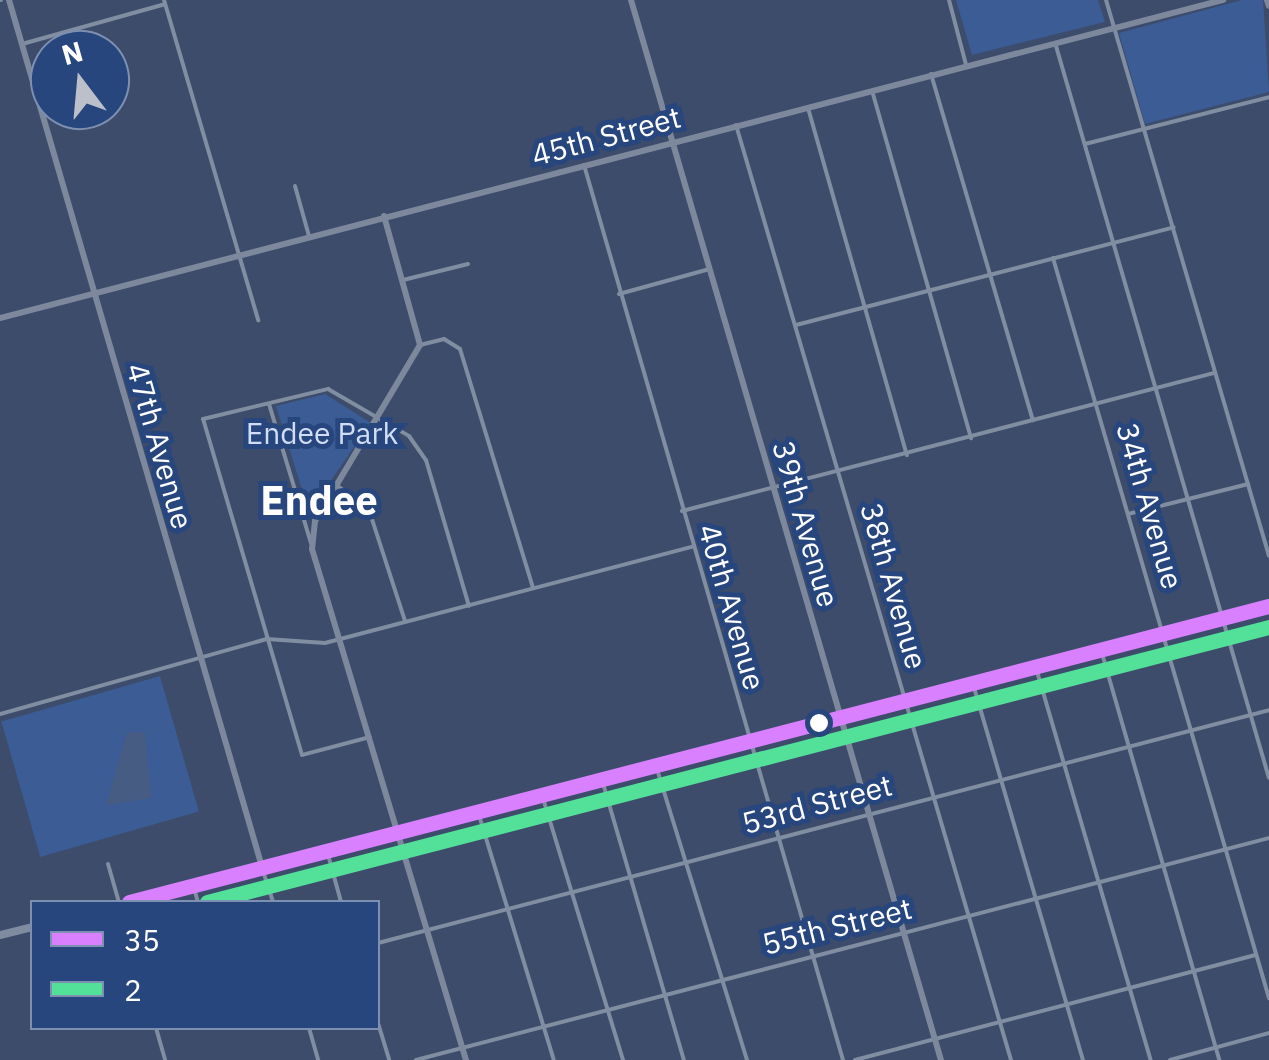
<!DOCTYPE html>
<style>
body{margin:0}
#map{position:relative;width:1269px;height:1060px;overflow:hidden;background:#3c4c6a;font-family:"IBM Plex Sans",sans-serif}
div>[style]{position:absolute}
.green>*{inset:0;background:#3b5c94;transform-origin:0 0}
.water>*{inset:0;background:#475c83}
.street>*{height:4px;margin:-2px;padding:0 2px;transform-origin:2px;border-radius:2px;background:#818da1}
.secondary>*{height:6px;margin:-3px;padding:0 3px;transform-origin:3px;border-radius:3px;background:#7d889d}
.primary>*{height:8px;margin:-4px;padding:0 4px;transform-origin:4px;border-radius:4px;background:#808ba0}
.bus-1>*{height:15px;margin:-7.5px;padding:0 7.5px;transform-origin:7.5px;border-radius:7.5px;background:#d880ff}
.bus-2>*{height:15px;margin:-7.5px;padding:0 7.5px;transform-origin:7.5px;border-radius:7.5px;background:#53e098}
.dots>*{width:28px;height:28px;translate:-50% -50%;box-sizing:border-box;border:5px solid #28467e;border-radius:50%}
span{translate:-50% -50%;white-space:nowrap;text-align:center;line-height:1.15;-webkit-text-stroke:10px #28467e;paint-order:stroke}
.street-label{font-size:30px;color:#fff}
.park-label{font-size:30px;color:#d0ddf4}
.district-label{font-size:40px;color:#fff;font-weight:700}
.legend{position:absolute;left:30px;top:900px;width:350px;height:130px;box-sizing:border-box;background:#28467e;border:2px solid #7e90b2;margin:0;padding:12px 18px;list-style:none;font-size:30px;color:#fff}
.legend li{display:flex;align-items:center;gap:20px;height:50px}
.legend b{width:50px;border:2px solid #7e90b2}
.north{position:absolute;left:30px;top:30px;width:100px;height:100px;box-sizing:border-box;background:#28467e;border:2px solid #7e90b2;border-radius:50%;rotate:344deg;font-size:28px;font-weight:700;line-height:40px;text-align:center;color:#fff}
.north::after{content:'';display:block;margin:auto;width:35px;height:45px;background:#bbc0cb;clip-path:polygon(50% 0,100% 100%,50% 72%,0 100%)}
</style>
<div id="map">
<div class="green">
<div style="clip-path:polygon(956px 0,1098px 0,1105px 22px,972px 55px)"></div>
<div style="clip-path:polygon(1242px 0,1263px 0,1269px 92px,1145px 124px,1119px 33px)"></div>
<div style="clip-path:polygon(325px 394px,371px 423px,309px 512px,276px 406px)"></div>
<div style="left:160px;top:676px;width:141px;height:165px;rotate:74deg"></div>
</div>
<div class="water">
<div style="clip-path:polygon(145px 732px,151px 798px,106px 805px,127px 733px)"></div>
</div>
<div class="street">
<div style="left:0;top:0;width:1px"></div>
<div style="left:164px;top:0;width:334px;rotate:73.6deg"></div>
<div style="left:949px;top:0;width:67px;rotate:75.3deg"></div>
<div style="left:1106px;top:0;width:579px;rotate:73.66deg"></div>
<div style="left:22px;top:44px;width:148px;rotate:-15.6deg"></div>
<div style="left:1056px;top:46px;width:762px;rotate:73.78deg"></div>
<div style="left:931px;top:74px;width:361px;rotate:73.6deg"></div>
<div style="left:873px;top:94px;width:358px;rotate:74.1deg"></div>
<div style="left:808px;top:108px;width:361px;rotate:74.1deg"></div>
<div style="left:736px;top:125px;width:975px;rotate:73.61deg"></div>
<div style="left:1085px;top:144px;width:190px;rotate:-14.3deg"></div>
<div style="left:584px;top:165px;width:932px;rotate:73.86deg"></div>
<div style="left:295px;top:186px;width:52px;rotate:74.4deg"></div>
<div style="left:1053px;top:258px;width:771px;rotate:73.73deg"></div>
<div style="left:403px;top:280px;width:67px;rotate:-13.8deg"></div>
<div style="left:619px;top:294px;width:94px;rotate:-15.4deg"></div>
<div style="left:796px;top:325px;width:390px;rotate:-14.5deg"></div>
<div style="left:420px;top:345px;width:25px;rotate:-14deg"></div>
<div style="left:444px;top:339px;width:19px;rotate:32deg"></div>
<div style="left:460px;top:349px;width:250px;rotate:73deg"></div>
<div style="left:269px;top:404px;width:145px;rotate:73.2deg"></div>
<div style="left:339px;top:487px;width:38px;rotate:37deg"></div>
<div style="left:369px;top:510px;width:117px;rotate:72deg"></div>
<div style="left:682px;top:511px;width:550px;rotate:-14.54deg"></div>
<div style="left:1128px;top:514px;width:124px;rotate:-14deg"></div>
<div style="left:1101px;top:650px;width:427px;rotate:73.9deg"></div>
<div style="left:1036px;top:668px;width:409px;rotate:73.7deg"></div>
<div style="left:973px;top:684px;width:392px;rotate:73.7deg"></div>
<div style="left:0;top:714px;width:277px;rotate:-15.7deg"></div>
<div style="left:267px;top:639px;width:58px;rotate:3.9deg"></div>
<div style="left:325px;top:643px;width:379px;rotate:-14.7deg"></div>
<div style="left:370px;top:737px;width:70px;rotate:165.2deg"></div>
<div style="left:302px;top:755px;width:350px;rotate:-106.4deg"></div>
<div style="left:203px;top:419px;width:129px;rotate:-13.5deg"></div>
<div style="left:328px;top:389px;width:94px;rotate:30.1deg"></div>
<div style="left:409px;top:436px;width:29px;rotate:55deg"></div>
<div style="left:426px;top:460px;width:152px;rotate:73.6deg"></div>
<div style="left:656px;top:766px;width:308px;rotate:72.8deg"></div>
<div style="left:602px;top:780px;width:292px;rotate:73.7deg"></div>
<div style="left:542px;top:795px;width:277px;rotate:73deg"></div>
<div style="left:478px;top:812px;width:259px;rotate:73deg"></div>
<div style="left:327px;top:851px;width:53px;rotate:74.6deg"></div>
<div style="left:108px;top:864px;width:40px;rotate:74deg"></div>
<div style="left:262px;top:868px;width:36px;rotate:72deg"></div>
<div style="left:193px;top:885px;width:18px;rotate:74deg"></div>
<div style="left:378px;top:943px;width:921px;rotate:-14.65deg"></div>
<div style="left:378px;top:1023px;width:39px;rotate:73deg"></div>
<div style="left:156px;top:1028px;width:33px;rotate:74deg"></div>
<div style="left:309px;top:1028px;width:33px;rotate:74deg"></div>
<div style="left:416px;top:1060px;width:881px;rotate:-14.59deg"></div>
<div style="left:855px;top:1060px;width:414px;rotate:-14.7deg"></div>
<div style="left:1170px;top:1060px;width:103px;rotate:-15.3deg"></div>
</div>
<div class="secondary">
<div style="left:9px;top:0;width:903px;rotate:73.73deg"></div>
<div style="left:631px;top:0;width:1104px;rotate:73.7deg"></div>
<div style="left:1267px;top:0;width:6px;rotate:72deg"></div>
<div style="left:384px;top:216px;width:134px;rotate:74.4deg"></div>
<div style="left:420px;top:345px;width:205px;rotate:120.8deg"></div>
<div style="left:315px;top:521px;width:28px;rotate:96deg"></div>
<div style="left:312px;top:549px;width:534px;rotate:73.23deg"></div>
<div style="left:0;top:318px;width:1264px;rotate:-14.58deg"></div>
</div>
<div class="primary">
<div style="left:129px;top:902px;width:1178px;rotate:-14.56deg"></div>
<div style="left:0;top:935px;width:33px;rotate:-14deg"></div>
</div>
<div class="bus-1">
<div style="left:129px;top:902px;width:1178px;rotate:-14.56deg"></div>
</div>
<div class="bus-2">
<div style="left:207px;top:902px;width:1097px;rotate:-14.52deg"></div>
</div>
<div class="dots">
<div style="left:819px;top:723px;background:#fff"></div>
</div>
<div class="street-label">
<span style="left:606px;top:136px;rotate:-15deg">45th Street</span>
<span style="left:160px;top:446px;rotate:74deg">47th Avenue</span>
<span style="left:1150px;top:506px;rotate:74deg">34th Avenue</span>
<span style="left:806px;top:524px;rotate:74deg">39th Avenue</span>
<span style="left:894px;top:586px;rotate:74deg">38th Avenue</span>
<span style="left:732px;top:607px;rotate:74deg">40th Avenue</span>
<span style="left:817px;top:804px;rotate:-15deg">53rd Street</span>
<span style="left:837px;top:926px;rotate:-14deg">55th Street</span>
</div>
<div class="park-label">
<span style="left:322px;top:433px">Endee Park</span>
</div>
<div class="district-label">
<span style="left:319px;top:500px">Endee</span>
</div>
<ul class="legend">
<li><b style="height:12px;background:#d880ff"></b>35</li>
<li><b style="height:12px;background:#53e098"></b>2</li>
</ul>
<div class="north">N</div>
</div>
